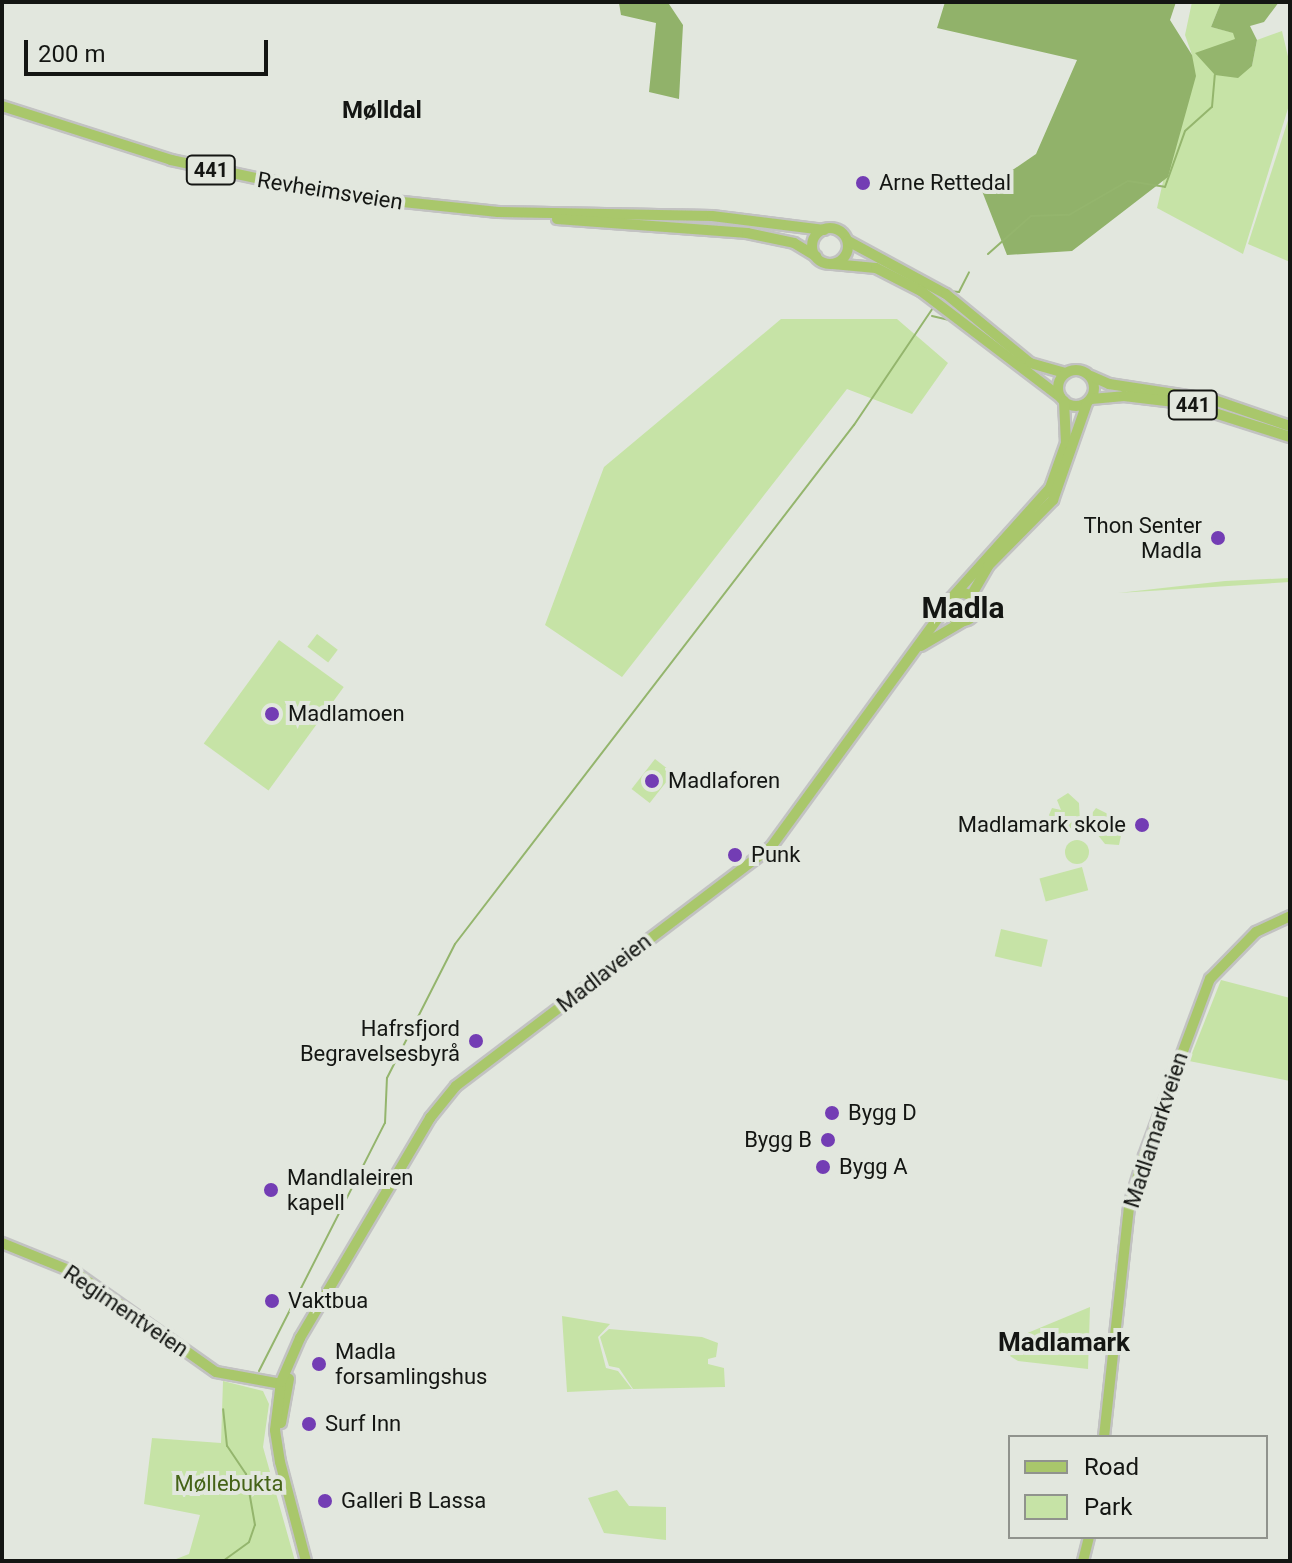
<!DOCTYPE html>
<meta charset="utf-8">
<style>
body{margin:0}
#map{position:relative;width:1292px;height:1563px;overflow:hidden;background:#e2e7de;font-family:Roboto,sans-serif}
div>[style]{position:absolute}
.green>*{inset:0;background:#c6e3a6;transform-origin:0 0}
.round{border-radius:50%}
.forest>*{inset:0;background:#91b26a}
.water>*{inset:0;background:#94b56d}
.stream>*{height:2px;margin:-1px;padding:0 1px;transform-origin:1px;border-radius:1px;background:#94b56d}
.roads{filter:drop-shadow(2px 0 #c2c2c2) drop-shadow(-2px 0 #c2c2c2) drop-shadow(0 2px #c2c2c2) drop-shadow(0 -2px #c2c2c2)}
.major>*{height:10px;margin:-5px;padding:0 5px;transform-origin:5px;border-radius:5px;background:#a9c76b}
.major>.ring{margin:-5px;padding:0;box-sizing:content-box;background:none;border:10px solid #a9c76b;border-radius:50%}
.dots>*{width:22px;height:22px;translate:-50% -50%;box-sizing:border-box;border:4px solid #e2e7de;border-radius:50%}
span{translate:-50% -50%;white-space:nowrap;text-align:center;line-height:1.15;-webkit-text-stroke:8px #e2e7de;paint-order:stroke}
.shield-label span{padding:2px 6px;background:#e2e7de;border:2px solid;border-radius:6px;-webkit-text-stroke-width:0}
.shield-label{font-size:20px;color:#141613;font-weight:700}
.poi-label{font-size:22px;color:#141613}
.left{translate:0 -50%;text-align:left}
.right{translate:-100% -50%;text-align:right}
.street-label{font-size:22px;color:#141613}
.park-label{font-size:22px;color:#456317}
.neighbourhood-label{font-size:24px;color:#141613;font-weight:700}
.quarter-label{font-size:26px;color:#141613;font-weight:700}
.district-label{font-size:30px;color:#141613;font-weight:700}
.frame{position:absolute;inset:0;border:4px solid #141613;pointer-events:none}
.legend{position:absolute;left:1008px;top:1435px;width:260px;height:104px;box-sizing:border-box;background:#e2e7de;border:2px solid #90938d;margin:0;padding:10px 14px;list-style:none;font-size:24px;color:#141613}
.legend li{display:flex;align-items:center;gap:16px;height:40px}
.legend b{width:40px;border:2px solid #90938d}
.scale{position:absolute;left:24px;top:40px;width:244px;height:36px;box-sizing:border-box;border:4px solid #141613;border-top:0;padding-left:10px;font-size:24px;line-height:28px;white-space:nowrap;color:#141613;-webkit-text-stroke:6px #e2e7de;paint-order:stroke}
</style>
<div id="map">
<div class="green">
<div style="clip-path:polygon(1192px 2px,1221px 2px,1211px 27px,1234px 33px,1252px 66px,1257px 40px,1282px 31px,1290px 65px,1290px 102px,1243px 254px,1157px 208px,1192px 55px,1185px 35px)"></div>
<div style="clip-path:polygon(1290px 114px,1290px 262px,1248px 244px)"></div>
<div style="clip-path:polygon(781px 319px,897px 319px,948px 363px,912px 414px,847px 389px,622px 677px,545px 625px,604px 467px)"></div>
<div style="clip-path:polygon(1290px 578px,1290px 582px,1118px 593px,1225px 581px)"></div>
<div style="left:317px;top:634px;width:26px;height:16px;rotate:37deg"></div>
<div style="left:279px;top:640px;width:80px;height:128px;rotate:36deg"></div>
<div style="left:655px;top:759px;width:23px;height:38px;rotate:38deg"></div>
<div style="clip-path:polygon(1068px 793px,1079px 803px,1080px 823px,1067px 830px,1063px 823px,1057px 831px,1049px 815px,1052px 808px,1061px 810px,1057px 800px)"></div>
<div style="clip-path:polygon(1096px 808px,1124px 822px,1119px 845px,1105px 844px,1097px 834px,1090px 816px)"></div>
<div class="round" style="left:1065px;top:840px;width:24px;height:24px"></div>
<div style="left:1082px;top:867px;width:24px;height:44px;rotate:75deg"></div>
<div style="left:1001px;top:929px;width:48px;height:28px;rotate:13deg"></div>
<div style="clip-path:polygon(1221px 980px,1290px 998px,1290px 1081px,1189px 1061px)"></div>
<div style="clip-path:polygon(1090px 1307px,1088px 1369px,1018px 1361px,1005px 1353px,1008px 1341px)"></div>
<div style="clip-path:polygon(562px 1316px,610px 1324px,598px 1337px,606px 1368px,618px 1371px,632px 1389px,567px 1392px)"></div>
<div style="clip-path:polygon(609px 1329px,702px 1337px,718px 1343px,716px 1357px,708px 1359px,708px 1364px,724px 1368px,725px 1387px,633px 1389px,619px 1368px,609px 1366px,600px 1337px)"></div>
<div style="clip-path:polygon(223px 1381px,263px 1391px,269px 1404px,263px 1447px,295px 1561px,171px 1561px,189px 1554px,200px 1515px,144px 1504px,152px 1438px,221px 1443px)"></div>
<div style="clip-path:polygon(617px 1490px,629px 1506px,666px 1507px,666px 1540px,604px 1533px,588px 1498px)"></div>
</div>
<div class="forest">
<div style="clip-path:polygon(945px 2px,1176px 2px,1170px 20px,1192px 55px,1196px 76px,1168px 177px,1072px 251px,1007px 255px,982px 191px,1036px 154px,1077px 60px,937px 28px)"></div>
<div style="clip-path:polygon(619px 3px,669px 4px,683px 25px,679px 99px,649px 92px,656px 23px,621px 15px)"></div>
</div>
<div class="water">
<div style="clip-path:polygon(1221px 2px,1279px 2px,1264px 22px,1250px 26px,1257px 40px,1252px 66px,1238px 78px,1215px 75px,1195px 53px,1235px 39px,1233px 33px,1211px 27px)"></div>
</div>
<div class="stream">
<div style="left:988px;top:254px;width:57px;rotate:-41.5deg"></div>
<div style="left:1031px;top:216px;width:38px;rotate:-2deg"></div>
<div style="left:1069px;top:215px;width:68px;rotate:-30deg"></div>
<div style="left:1128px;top:181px;width:37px;rotate:9deg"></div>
<div style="left:1165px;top:187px;width:59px;rotate:-70.3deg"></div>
<div style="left:1185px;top:131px;width:36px;rotate:-42deg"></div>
<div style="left:1212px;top:107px;width:32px;rotate:-85deg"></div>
<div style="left:948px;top:291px;width:11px;rotate:5deg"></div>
<div style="left:959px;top:292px;width:22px;rotate:-63deg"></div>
<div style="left:932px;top:316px;width:22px;rotate:13deg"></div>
<div style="left:259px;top:1371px;width:278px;rotate:-63.1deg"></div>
<div style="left:385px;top:1123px;width:45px;rotate:-87.5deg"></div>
<div style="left:387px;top:1078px;width:150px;rotate:-63.1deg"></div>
<div style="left:455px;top:944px;width:655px;rotate:-52.45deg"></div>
<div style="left:854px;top:425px;width:145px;rotate:-56deg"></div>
<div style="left:223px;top:1561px;width:32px;rotate:-36deg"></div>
<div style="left:249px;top:1542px;width:18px;rotate:-71deg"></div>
<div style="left:255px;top:1525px;width:52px;rotate:-100deg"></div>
<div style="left:246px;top:1474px;width:34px;rotate:-124deg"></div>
<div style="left:227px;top:1446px;width:37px;rotate:-96deg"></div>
</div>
<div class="roads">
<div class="major">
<div style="left:2px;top:106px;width:177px;rotate:17.7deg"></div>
<div style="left:171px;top:160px;width:169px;rotate:12deg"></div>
<div style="left:336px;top:195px;width:163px;rotate:6deg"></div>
<div style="left:498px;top:212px;width:214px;rotate:1.1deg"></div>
<div style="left:712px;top:216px;width:113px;rotate:7.1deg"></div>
<div style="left:557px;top:219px;width:191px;rotate:4.2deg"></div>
<div style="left:747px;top:233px;width:48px;rotate:12deg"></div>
<div style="left:794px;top:243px;width:26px;rotate:31deg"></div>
<div class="ring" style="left:812px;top:228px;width:26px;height:26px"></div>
<div style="left:848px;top:241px;width:111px;rotate:28.4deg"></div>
<div style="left:946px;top:294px;width:109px;rotate:39.4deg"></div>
<div style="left:1030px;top:363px;width:36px;rotate:16deg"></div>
<div style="left:833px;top:264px;width:43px;rotate:5.3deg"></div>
<div style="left:876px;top:268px;width:51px;rotate:27.1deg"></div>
<div style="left:921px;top:291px;width:175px;rotate:37.3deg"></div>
<div class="ring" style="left:1058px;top:370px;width:26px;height:26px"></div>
<div style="left:1091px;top:376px;width:20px;rotate:24deg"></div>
<div style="left:1109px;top:384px;width:106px;rotate:8.7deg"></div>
<div style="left:1214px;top:400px;width:80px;rotate:18.9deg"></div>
<div style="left:1091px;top:399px;width:33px;rotate:-5deg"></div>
<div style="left:1124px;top:396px;width:59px;rotate:6.8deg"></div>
<div style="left:1183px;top:403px;width:112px;rotate:17.6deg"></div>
<div class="ring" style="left:948px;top:593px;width:18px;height:18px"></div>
<div style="left:954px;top:595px;width:144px;rotate:-48.1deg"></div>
<div style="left:1050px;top:488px;width:48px;rotate:-70.4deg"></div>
<div style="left:1066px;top:443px;width:42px;rotate:-92.7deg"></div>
<div style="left:971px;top:596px;width:34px;rotate:-60deg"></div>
<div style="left:988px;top:566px;width:93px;rotate:-45.4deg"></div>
<div style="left:1053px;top:500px;width:103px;rotate:-70.7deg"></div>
<div style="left:921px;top:646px;width:48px;rotate:-30.3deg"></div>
<div style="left:2px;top:1243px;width:80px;rotate:22.1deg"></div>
<div style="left:76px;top:1273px;width:171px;rotate:35.3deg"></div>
<div style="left:216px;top:1372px;width:72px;rotate:10.4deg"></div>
<div style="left:281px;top:1423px;width:45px;rotate:-79.7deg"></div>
<div style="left:1104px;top:1437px;width:232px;rotate:-83.8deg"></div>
<div style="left:1129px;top:1206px;width:52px;rotate:-73.3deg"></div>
<div style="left:1144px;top:1156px;width:189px;rotate:-69.6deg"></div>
<div style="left:1210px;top:979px;width:66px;rotate:-45.6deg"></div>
<div style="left:1256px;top:932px;width:38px;rotate:-25deg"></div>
<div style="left:306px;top:1561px;width:102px;rotate:-104.7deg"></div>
<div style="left:280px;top:1462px;width:32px;rotate:-99deg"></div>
<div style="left:275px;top:1430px;width:48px;rotate:-82.9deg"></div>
<div style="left:281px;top:1382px;width:48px;rotate:-66.6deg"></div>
<div style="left:300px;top:1338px;width:256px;rotate:-59.4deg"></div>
<div style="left:430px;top:1118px;width:41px;rotate:-50.9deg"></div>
<div style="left:456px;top:1086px;width:395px;rotate:-37.2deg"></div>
<div style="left:771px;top:847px;width:298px;rotate:-53.9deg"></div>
<div style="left:1083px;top:1561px;width:25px;rotate:-76deg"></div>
</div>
</div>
<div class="dots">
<div style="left:863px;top:183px;background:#733db4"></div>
<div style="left:1218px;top:538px;background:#733db4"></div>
<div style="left:272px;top:714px;background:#733db4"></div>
<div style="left:652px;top:781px;background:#733db4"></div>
<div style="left:1142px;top:825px;background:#733db4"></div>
<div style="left:735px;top:855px;background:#733db4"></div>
<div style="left:476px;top:1041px;background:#733db4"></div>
<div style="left:832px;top:1113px;background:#733db4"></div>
<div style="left:828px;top:1140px;background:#733db4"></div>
<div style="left:823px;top:1167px;background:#733db4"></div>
<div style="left:271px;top:1190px;background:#733db4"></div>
<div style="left:272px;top:1301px;background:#733db4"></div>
<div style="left:319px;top:1364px;background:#733db4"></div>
<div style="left:309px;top:1424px;background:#733db4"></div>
<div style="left:325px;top:1501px;background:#733db4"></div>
</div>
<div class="shield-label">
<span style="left:211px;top:170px">441</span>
<span style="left:1193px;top:405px">441</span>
</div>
<div class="poi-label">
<span class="left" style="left:879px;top:183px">Arne Rettedal</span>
<span class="right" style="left:1202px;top:538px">Thon Senter<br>Madla</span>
<span class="left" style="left:288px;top:714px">Madlamoen</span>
<span class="left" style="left:668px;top:781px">Madlaforen</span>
<span class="right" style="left:1126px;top:825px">Madlamark skole</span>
<span class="left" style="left:751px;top:855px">Punk</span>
<span class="right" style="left:460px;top:1041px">Hafrsfjord<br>Begravelsesbyrå</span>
<span class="left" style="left:848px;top:1113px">Bygg D</span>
<span class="right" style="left:812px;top:1140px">Bygg B</span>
<span class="left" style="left:839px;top:1167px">Bygg A</span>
<span class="left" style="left:287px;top:1190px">Mandlaleiren<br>kapell</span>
<span class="left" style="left:288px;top:1301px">Vaktbua</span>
<span class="left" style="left:335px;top:1364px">Madla<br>forsamlingshus</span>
<span class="left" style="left:325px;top:1424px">Surf Inn</span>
<span class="left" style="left:341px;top:1501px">Galleri B Lassa</span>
</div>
<div class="street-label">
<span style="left:330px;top:191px;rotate:9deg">Revheimsveien</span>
<span style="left:604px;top:973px;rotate:-38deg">Madlaveien</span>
<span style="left:1156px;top:1130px;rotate:-72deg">Madlamarkveien</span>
<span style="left:126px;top:1311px;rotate:34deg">Regimentveien</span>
</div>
<div class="park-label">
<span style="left:229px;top:1484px">Møllebukta</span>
</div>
<div class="neighbourhood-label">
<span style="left:382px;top:111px">Mølldal</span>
</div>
<div class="quarter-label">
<span style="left:1064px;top:1343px">Madlamark</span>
</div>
<div class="district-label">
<span style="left:963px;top:608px">Madla</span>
</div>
<div class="frame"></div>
<ul class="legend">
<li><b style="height:10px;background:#a9c76b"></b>Road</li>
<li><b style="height:22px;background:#c6e3a6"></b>Park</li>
</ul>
<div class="scale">200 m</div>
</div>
